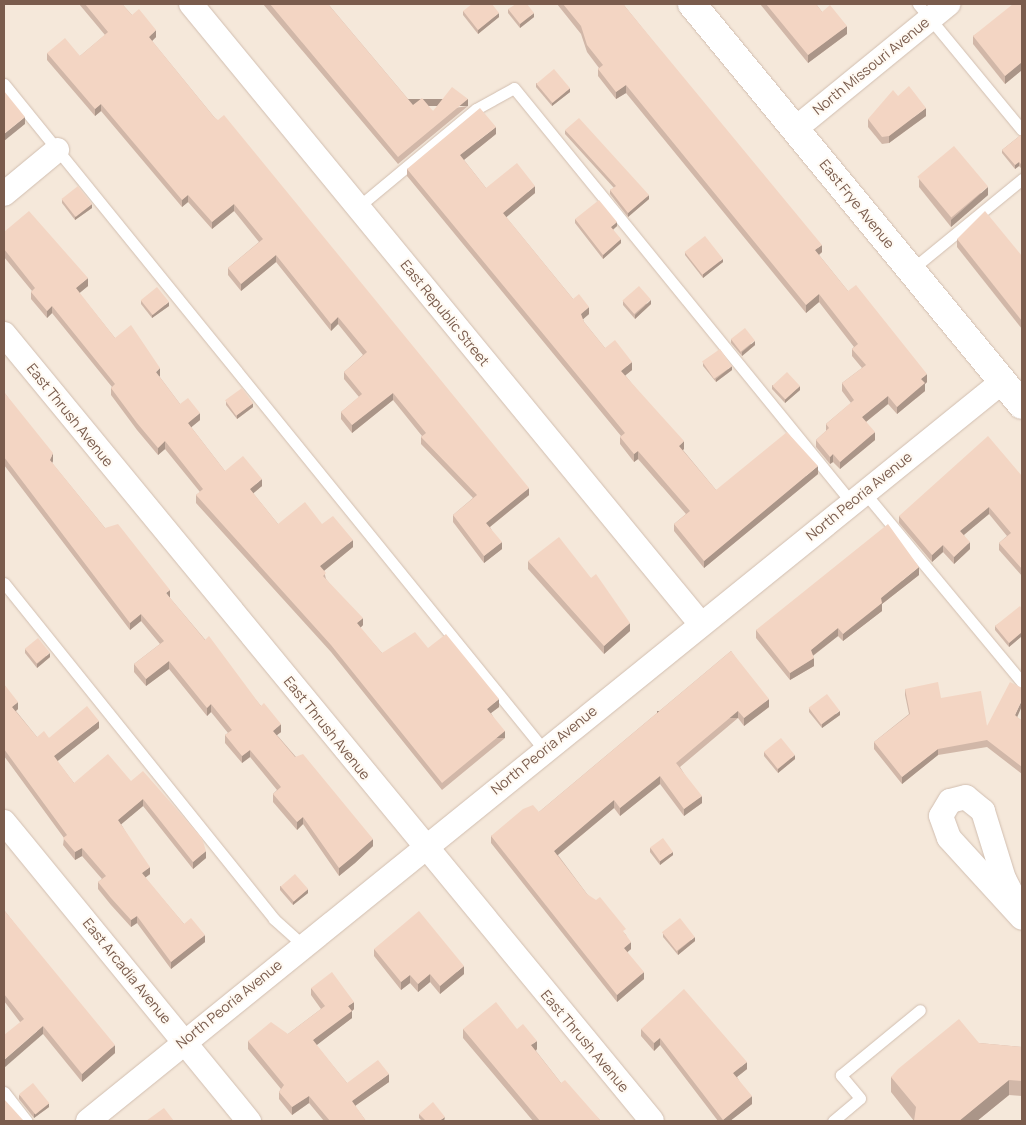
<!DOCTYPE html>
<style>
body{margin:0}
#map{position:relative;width:1026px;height:1125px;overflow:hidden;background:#fdf6ec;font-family:Manrope,sans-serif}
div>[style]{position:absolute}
.residential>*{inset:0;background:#f5e8da;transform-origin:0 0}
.roads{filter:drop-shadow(0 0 1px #d1beb0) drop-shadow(0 0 1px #d1beb0)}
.lane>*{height:11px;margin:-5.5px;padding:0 5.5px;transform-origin:5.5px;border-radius:5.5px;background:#fff}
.street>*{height:24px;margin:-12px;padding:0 12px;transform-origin:12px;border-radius:12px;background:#fff}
.secondary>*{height:28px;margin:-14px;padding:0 14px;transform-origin:14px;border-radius:14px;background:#fff}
.wall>*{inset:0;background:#d1b7a8}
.shaded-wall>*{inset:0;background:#aa9588;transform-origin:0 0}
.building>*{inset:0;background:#f3d5c3;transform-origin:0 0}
span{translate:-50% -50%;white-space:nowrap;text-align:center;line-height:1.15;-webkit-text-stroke:4px #fffaf3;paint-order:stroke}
.street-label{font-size:14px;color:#7a5c4d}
.frame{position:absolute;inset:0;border:5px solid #7a5c4d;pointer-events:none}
</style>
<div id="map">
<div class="residential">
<div style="left:4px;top:4px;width:1018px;height:1117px"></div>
</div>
<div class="roads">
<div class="lane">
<div style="left:918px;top:4px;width:163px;rotate:50.5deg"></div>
<div style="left:4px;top:84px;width:857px;rotate:50.96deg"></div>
<div style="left:358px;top:207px;width:153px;rotate:-39.7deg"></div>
<div style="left:476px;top:109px;width:43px;rotate:-28.9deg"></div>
<div style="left:514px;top:88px;width:534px;rotate:50.85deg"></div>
<div style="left:911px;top:270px;width:144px;rotate:-39.3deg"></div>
<div style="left:864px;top:492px;width:247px;rotate:50.3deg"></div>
<div style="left:4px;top:583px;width:431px;rotate:51.2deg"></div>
<div style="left:274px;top:919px;width:39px;rotate:42deg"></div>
<div style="left:4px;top:1092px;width:37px;rotate:52deg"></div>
<div style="left:833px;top:1121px;width:35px;rotate:-40deg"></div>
<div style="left:860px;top:1098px;width:30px;rotate:-130deg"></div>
<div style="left:841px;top:1075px;width:102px;rotate:-39.4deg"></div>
</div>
<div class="street">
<div style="left:191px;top:4px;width:801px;rotate:50.57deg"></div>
<div style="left:795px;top:129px;width:198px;rotate:-39.2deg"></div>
<div style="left:4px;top:194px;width:69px;rotate:-39.7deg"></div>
<div style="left:4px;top:334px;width:1019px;rotate:50.53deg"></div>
<div style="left:4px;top:822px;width:387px;rotate:50.7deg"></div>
<div style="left:1022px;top:914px;width:39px;rotate:-117deg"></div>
<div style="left:1004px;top:879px;width:71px;rotate:-107.2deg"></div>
<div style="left:983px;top:811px;width:22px;rotate:-141deg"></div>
<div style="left:966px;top:797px;width:16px;rotate:166deg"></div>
<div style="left:950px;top:801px;width:17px;rotate:121deg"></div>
<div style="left:941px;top:816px;width:23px;rotate:70deg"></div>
<div style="left:949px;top:838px;width:108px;rotate:47.6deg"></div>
<div style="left:88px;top:1121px;width:1177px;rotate:-38.96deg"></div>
</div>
<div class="secondary">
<div style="left:692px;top:4px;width:519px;rotate:50.55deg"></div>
</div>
</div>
<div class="wall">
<div style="clip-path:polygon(79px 4px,122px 4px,132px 15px,156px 37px,152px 41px,214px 117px,529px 495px,490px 527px,502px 549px,484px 563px,453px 522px,453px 515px,473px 498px,421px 444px,421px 437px,422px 436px,393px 400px,352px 433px,341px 419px,341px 412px,359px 397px,344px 379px,344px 372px,363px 355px,338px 324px,331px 331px,276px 262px,241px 291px,228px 275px,228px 268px,259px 242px,234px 211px,212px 229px,188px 202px,182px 207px,101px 111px,95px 116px,47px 60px,47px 53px,80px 56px,105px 35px)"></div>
<div style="clip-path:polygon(263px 4px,328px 4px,413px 105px,433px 111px,468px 106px,398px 164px)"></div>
<div style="clip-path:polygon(557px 4px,623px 4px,822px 252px,819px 255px,848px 291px,927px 382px,925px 384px,925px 391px,897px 414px,888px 404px,866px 422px,875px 440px,840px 469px,833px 462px,830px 464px,816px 447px,816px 440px,826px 431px,826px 424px,851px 403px,842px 391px,842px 383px,862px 368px,852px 356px,852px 349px,854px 347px,819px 302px,806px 313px,626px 93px,616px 99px,598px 76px,598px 69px,599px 68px,587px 52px,581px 34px)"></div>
<div style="clip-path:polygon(760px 4px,816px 4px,822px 12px,847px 34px,808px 63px)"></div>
<div style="clip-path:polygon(1022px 4px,1022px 70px,1005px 84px,973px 44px,973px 36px)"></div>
<div style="clip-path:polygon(508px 9px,534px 17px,520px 28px,508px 13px)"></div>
<div style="clip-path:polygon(463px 11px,499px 17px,478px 34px,463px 15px)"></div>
<div style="clip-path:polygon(536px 83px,570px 92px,552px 106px,536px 87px)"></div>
<div style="clip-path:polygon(926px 116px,889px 143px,882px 144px,868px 127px,868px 119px)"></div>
<div style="clip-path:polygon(565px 130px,649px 199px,628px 217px,610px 194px,610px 190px,614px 188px,565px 134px)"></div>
<div style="clip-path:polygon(496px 134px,464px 160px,486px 188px,535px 193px,506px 217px,573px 299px,589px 314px,583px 319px,584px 322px,605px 348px,632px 370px,625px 375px,684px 449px,683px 450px,716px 490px,818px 474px,704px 568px,674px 531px,674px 524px,686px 514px,638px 459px,634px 462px,620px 444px,620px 437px,621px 436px,407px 176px,407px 169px)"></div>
<div style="clip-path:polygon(1022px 134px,1022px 169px,1019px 166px,1015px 169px,1002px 153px,1002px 150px)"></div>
<div style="clip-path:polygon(919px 179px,988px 195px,951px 227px,919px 187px)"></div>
<div style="clip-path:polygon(62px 199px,92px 208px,75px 220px,62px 203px)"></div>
<div style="clip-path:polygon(575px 219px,617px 226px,613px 230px,621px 243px,603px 259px,575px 223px)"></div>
<div style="clip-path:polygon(4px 232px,88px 286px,79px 293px,115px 338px,160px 376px,159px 376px,180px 404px,200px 420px,191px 427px,225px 471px,262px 486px,253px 493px,278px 524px,322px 524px,353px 547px,324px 571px,326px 579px,363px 625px,360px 628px,382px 653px,428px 648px,499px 707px,491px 713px,505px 738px,442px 790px,331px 652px,196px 503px,196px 495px,200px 492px,165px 449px,158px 455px,137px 430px,111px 395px,111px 388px,112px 387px,52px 313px,47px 318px,31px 299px,31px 292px,32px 291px,4px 257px)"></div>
<div style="clip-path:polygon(957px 239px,1022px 256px,1022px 329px,957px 247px)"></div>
<div style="clip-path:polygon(685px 252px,723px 262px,703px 278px,685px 255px)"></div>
<div style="clip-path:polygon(141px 300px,169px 306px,152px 318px,141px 304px)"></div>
<div style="clip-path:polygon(623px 301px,651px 304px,635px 319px,623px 305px)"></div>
<div style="clip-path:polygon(731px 339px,755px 345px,742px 356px,731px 343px)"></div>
<div style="clip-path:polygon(703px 363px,732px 370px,716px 382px,703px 366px)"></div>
<div style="clip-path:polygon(772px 385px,800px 390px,785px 403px,772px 389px)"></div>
<div style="clip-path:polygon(4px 392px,53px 461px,52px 463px,105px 528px,170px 598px,261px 706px,281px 732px,277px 735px,373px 846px,355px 863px,339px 876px,303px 824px,297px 830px,273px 802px,273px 794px,277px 790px,250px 757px,242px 763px,225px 743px,225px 735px,228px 733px,211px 712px,207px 716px,169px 669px,146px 686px,134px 672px,134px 664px,160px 644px,141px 621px,130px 630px,4px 465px)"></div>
<div style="clip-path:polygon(226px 401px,253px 407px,237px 419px,226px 405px)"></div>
<div style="clip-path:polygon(1022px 476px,1022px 576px,999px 550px,999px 543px,1007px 536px,989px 514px,964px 535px,970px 549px,954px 564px,943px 552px,932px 562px,899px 523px,899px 516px)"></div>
<div style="clip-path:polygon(528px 561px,591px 578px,630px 631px,604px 654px,528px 569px)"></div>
<div style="clip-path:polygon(919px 575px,882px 604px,882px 611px,843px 641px,838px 636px,813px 656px,814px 666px,790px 680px,756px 638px,756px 630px)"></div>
<div style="clip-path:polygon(1022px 609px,1022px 636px,1009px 647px,995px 630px,995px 626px)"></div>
<div style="clip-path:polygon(25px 649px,50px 657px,37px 668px,25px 653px)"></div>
<div style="clip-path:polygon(731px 651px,769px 707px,744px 726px,738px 718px,680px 767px,702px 803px,684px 816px,660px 784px,620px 816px,614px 808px,558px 855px,587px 894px,626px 935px,631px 949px,627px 952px,644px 979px,617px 1002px,491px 843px,491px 836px,539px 812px)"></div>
<div style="clip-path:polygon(4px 684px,18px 709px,16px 711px,37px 737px,49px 738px,99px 728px,57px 761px,74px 783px,131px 781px,206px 858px,193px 869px,143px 806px,121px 824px,150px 874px,145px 878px,184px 924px,205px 942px,171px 969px,137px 923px,131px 927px,111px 905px,98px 889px,98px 882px,102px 879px,82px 856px,75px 860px,63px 845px,64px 838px,4px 756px)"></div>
<div style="clip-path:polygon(905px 689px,941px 698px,987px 726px,1017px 717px,1022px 721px,1022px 774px,987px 747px,938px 755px,902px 784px,874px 749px,874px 742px,909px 714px,905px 695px)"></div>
<div style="clip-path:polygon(809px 708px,840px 715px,822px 728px,809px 712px)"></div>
<div style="clip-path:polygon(764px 752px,795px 759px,778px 773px,764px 756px)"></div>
<div style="clip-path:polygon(650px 848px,673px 855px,660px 865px,650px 852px)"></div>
<div style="clip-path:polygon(280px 886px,308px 893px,293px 905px,280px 890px)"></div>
<div style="clip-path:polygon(4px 910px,115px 1053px,82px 1082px,43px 1034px,20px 1022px,4px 1001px)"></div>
<div style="clip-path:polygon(663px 933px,695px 941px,678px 955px,663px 937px)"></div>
<div style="clip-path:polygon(374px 949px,464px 974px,440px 994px,430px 982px,418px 992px,410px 983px,401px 990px,374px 956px)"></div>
<div style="clip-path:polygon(311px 988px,354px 1009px,352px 1011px,352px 1018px,316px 1045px,347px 1083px,389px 1082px,355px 1106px,366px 1121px,324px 1121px,309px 1103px,292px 1115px,279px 1099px,279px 1092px,281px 1089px,248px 1049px,248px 1041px,288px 1034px,321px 1009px,311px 995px)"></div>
<div style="clip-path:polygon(463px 1029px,517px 1029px,537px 1049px,536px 1051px,561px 1083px,601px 1121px,533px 1121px,463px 1038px)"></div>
<div style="clip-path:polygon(641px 1029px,747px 1069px,737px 1077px,752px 1104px,730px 1121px,718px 1121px,660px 1045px,654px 1051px,641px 1036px)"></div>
<div style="clip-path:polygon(979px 1043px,1022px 1047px,1022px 1096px,1009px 1095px,977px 1121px,914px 1121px,891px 1092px,891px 1077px)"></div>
<div style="clip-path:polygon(19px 1095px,49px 1107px,34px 1118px,19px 1099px)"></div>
<div style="clip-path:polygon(419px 1114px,445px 1121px,422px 1121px,419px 1118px)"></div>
</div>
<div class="shaded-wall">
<div style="clip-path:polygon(499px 13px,499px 17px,478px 34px,478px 30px)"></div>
<div style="clip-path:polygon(534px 13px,534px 17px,520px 28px,520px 24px)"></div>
<div style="clip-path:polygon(847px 26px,847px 34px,808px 63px,808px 55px)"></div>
<div style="clip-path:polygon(156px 30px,156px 37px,149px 44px,149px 37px)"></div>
<div style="clip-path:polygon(1022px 62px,1022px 70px,1005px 84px,1005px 76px)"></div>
<div style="clip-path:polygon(626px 85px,626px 93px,616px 99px,616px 92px)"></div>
<div style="clip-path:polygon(570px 88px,570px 92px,552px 106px,552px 102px)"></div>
<div style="left:468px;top:99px;width:7px;height:91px;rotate:90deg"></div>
<div style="clip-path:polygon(101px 104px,101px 111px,95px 116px,95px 109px)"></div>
<div style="clip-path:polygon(926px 108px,926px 116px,889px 143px,889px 136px)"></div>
<div style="clip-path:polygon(25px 117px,25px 124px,4px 141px,4px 134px)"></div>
<div style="clip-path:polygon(496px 127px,496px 134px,460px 163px,460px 155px)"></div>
<div style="clip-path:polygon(1019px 162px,1019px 166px,1015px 169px,1015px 165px)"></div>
<div style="clip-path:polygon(535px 186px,535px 193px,503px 220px,503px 213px)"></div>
<div style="clip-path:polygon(988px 187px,988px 195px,951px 227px,951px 220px)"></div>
<div style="clip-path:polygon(188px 195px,188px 202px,182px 207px,182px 200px)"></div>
<div style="clip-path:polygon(649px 195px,649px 199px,628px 217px,628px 213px)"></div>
<div style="clip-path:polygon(92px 204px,92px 208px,75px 220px,75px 216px)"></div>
<div style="clip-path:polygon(234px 204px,234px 211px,212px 229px,212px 222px)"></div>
<div style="clip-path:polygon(617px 222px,617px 226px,611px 231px,611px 227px)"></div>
<div style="clip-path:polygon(621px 239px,621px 243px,603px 259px,603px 255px)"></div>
<div style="clip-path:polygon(822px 245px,822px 252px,815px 258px,815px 250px)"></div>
<div style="clip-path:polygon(276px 255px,276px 262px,241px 291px,241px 284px)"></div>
<div style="clip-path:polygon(723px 259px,723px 262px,703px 278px,703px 274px)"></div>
<div style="clip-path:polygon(88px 278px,88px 286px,76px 296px,76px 288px)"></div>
<div style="clip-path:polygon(819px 294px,819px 302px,806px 313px,806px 305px)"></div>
<div style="clip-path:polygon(651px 300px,651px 304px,635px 319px,635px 315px)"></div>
<div style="clip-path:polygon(169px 302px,169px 306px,152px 318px,152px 315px)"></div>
<div style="clip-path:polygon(52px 306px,52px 313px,47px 318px,47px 311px)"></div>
<div style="clip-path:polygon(589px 307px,589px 314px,581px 321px,581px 314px)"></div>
<div style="clip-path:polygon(338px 317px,338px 324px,331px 331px,331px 324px)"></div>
<div style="clip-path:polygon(755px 341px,755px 345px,742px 356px,742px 352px)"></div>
<div style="clip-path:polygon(632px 362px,632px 370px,621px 379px,621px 371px)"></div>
<div style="clip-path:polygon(732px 366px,732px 370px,716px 382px,716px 379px)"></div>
<div style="clip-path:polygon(160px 368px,160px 376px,156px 379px,156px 372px)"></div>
<div style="clip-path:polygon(927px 374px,927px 382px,925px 384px,925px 391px,897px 414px,897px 407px,921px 379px)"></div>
<div style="clip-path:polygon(800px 386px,800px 390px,785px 403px,785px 399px)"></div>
<div style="clip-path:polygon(393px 393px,393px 400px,352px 433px,352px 425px)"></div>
<div style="clip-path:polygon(888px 396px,888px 404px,862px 425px,862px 417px)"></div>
<div style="clip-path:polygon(253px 403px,253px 407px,237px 419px,237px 415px)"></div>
<div style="clip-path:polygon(200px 413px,200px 420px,188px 430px,188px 423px)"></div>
<div style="clip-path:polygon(875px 432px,875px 440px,840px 469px,840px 462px)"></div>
<div style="clip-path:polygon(165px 441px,165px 449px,158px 455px,158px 448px)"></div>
<div style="clip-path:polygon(684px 441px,684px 449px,679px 453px,679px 446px)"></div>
<div style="clip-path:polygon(638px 451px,638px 459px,634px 462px,634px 454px)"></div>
<div style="clip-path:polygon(53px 453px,53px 461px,50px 467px,50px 460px)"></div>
<div style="clip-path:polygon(833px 454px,833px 462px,830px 464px,830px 457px)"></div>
<div style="clip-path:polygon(818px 466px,818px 474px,704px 568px,704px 561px)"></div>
<div style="clip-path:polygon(262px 479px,262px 486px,250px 496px,250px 489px)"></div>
<div style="clip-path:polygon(529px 488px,529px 495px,486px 530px,486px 523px)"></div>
<div style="clip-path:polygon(989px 507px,989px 514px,960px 538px,960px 531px)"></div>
<div style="clip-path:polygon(353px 540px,353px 547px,320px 574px,320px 566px)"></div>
<div style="clip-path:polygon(502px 542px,502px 549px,484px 563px,484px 556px)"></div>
<div style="clip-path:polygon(970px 542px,970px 549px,954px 564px,954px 557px)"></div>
<div style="clip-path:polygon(943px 545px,943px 552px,932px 562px,932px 555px)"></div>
<div style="clip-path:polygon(919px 567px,919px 575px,882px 604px,882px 611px,843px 641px,843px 634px,881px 598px)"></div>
<div style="clip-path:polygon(170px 590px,170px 598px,166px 593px)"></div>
<div style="clip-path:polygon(141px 614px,141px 621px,130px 630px,130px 623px)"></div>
<div style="clip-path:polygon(363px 618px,363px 625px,357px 631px,357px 623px)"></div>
<div style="clip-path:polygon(630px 623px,630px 631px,604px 654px,604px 646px)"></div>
<div style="clip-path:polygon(838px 628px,838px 636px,811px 657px,811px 650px)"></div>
<div style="clip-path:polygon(1022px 632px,1022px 636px,1009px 647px,1009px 643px)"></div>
<div style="clip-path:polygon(50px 653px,50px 657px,37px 668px,37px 664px)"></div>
<div style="clip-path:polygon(814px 658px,814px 666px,790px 680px,790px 673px)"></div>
<div style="clip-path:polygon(169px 661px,169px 669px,146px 686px,146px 679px)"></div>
<div style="clip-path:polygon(499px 699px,499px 707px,487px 716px,487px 709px)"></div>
<div style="clip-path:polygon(769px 699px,769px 707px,744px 726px,744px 718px)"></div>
<div style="clip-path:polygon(1022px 700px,1022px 706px,1015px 722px,1015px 715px)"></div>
<div style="clip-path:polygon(18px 702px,18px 709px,12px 714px,12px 707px)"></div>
<div style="clip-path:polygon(211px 704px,211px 712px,207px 716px,207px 708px)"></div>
<div style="left:738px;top:711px;width:7px;height:81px;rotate:90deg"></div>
<div style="clip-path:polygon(840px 711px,840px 715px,822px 728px,822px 724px)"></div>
<div style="clip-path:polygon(99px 721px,99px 728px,54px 764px,54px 756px)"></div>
<div style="clip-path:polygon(281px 724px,281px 732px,273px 738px,273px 731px)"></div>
<div style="left:505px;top:731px;width:7px;height:82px;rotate:90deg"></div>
<div style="clip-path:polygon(938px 749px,938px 755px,902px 784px,902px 777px)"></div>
<div style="clip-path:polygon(250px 750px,250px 757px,242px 763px,242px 756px)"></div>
<div style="clip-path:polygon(795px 755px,795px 759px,778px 773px,778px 769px)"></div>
<div style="clip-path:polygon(660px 776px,660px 784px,620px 816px,620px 808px)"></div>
<div style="clip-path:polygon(702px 796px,702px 803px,684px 816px,684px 809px)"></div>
<div style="clip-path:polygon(143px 799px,143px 806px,118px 827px,118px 820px)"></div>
<div style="clip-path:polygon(614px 800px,614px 808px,554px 858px,554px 851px)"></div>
<div style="clip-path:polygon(303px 817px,303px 824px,297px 830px,297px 822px)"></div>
<div style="clip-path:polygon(373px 839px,373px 846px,355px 863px,339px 876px,339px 868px)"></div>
<div style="clip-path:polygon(82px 848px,82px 856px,75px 860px,75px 852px)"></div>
<div style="clip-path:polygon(206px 851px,206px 858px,193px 869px,193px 862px)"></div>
<div style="clip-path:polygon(673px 852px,673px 855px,660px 865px,660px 861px)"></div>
<div style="clip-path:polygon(150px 867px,150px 874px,142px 880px,142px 873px)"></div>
<div style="clip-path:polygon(308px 889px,308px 893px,293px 905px,293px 902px)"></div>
<div style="clip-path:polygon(137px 916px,137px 923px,131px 927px,131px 920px)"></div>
<div style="clip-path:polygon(205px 935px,205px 942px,171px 969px,171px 962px)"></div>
<div style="clip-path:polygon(695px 937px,695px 941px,678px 955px,678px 951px)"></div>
<div style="clip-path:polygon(631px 942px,631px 949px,624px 955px,624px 948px)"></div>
<div style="clip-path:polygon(464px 966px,464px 974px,440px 994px,440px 986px)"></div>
<div style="clip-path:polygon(644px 972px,644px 979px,617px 1002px,617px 995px)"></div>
<div style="clip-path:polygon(430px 974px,430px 982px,418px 992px,418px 984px)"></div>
<div style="clip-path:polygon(410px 975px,410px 983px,401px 990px,401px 982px)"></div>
<div style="clip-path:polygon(354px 1002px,354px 1009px,352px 1011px,352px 1018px,313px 1048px,313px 1040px,348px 1006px)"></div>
<div style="clip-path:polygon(43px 1026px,43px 1034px,4px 1068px,4px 1060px)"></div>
<div style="clip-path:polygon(660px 1038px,660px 1045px,654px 1051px,654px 1043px)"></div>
<div style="clip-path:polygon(537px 1041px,537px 1049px,531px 1054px,531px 1045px)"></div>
<div style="clip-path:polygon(115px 1045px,115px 1053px,82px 1082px,82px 1074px)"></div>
<div style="clip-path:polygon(747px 1062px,747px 1069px,733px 1080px,733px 1073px)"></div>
<div style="clip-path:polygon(389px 1074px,389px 1082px,352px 1108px,352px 1101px)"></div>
<div style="clip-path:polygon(1009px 1080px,1009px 1095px,977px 1121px,959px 1121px)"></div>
<div style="clip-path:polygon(309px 1096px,309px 1103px,292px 1115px,292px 1107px)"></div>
<div style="clip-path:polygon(752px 1096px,752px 1104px,730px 1121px,723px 1121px,723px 1120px)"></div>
<div style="clip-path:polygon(49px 1103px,49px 1107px,34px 1118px,34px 1114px)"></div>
<div style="clip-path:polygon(445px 1117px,444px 1121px,439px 1121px)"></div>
</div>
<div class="building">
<div style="clip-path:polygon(85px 4px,122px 4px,132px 15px,139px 9px,156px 30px,149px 37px,214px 117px,218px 120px,224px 115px,529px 488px,486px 523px,502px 542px,484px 556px,453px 515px,477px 495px,421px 437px,426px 433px,393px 393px,352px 425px,341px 412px,362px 394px,344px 372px,367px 352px,338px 317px,331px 324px,276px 255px,241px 284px,228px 268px,263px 239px,234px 204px,212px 222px,188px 195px,182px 200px,101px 104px,95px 109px,47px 53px,65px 38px,80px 56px,108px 32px)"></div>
<div style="clip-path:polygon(270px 4px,328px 4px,413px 105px,422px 98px,433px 111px,452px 87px,468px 99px,398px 157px)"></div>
<div style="clip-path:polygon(472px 4px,492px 4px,499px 13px,478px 30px,463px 11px)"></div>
<div style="clip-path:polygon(516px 4px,527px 4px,534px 13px,520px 24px,508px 9px)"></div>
<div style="clip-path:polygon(563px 4px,623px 4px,822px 245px,815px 250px,848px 291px,856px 285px,927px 374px,921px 379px,925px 383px,897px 407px,888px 396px,862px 417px,875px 432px,840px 462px,833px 454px,830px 457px,816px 440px,829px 428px,826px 424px,854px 400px,842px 383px,866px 365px,852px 349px,858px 344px,819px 294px,806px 305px,626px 85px,616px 92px,598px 69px,603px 65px,587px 45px,581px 26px)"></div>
<div style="clip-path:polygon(766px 4px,816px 4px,822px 12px,830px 5px,847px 26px,808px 55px)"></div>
<div style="clip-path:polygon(1013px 4px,1022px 4px,1022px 62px,1005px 76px,973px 36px)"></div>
<div style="left:554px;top:69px;width:25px;height:23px;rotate:50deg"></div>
<div style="clip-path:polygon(909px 86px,926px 108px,889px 136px,882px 137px,868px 119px,893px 90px,898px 96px)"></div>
<div style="clip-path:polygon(4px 91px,25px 117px,4px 134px)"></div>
<div style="clip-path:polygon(480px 108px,496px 127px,460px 155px,486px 188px,517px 163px,535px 186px,503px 213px,573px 299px,579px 294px,589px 307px,581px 314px,584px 322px,605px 348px,615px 340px,632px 362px,621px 371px,684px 441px,679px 446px,716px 490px,787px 432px,818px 466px,704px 561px,674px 524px,690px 511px,638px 451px,634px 454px,620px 437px,625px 433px,407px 169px)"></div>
<div style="clip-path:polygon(579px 118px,649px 195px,628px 213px,610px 190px,616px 186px,565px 130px)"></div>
<div style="clip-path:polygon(1022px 134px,1022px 165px,1019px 162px,1015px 165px,1002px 150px)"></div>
<div style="left:954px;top:146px;width:53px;height:48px;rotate:50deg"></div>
<div style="left:78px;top:186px;width:23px;height:21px;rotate:52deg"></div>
<div style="clip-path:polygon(599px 200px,617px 222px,611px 227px,621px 239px,603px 255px,575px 219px)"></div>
<div style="clip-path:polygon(29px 211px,88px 278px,76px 288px,115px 338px,131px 325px,160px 368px,156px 372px,180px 404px,188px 398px,200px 413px,188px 423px,225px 471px,243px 456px,262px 479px,250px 489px,278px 524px,305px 502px,322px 524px,333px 516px,353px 540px,320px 566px,326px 573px,323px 576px,363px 618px,357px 623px,382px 653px,415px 632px,428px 648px,446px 634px,499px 699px,487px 709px,505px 731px,442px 783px,331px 645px,196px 495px,203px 489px,165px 441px,158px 448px,137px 423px,111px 388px,115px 384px,52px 306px,47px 311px,31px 292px,35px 288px,4px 249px,4px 232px)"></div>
<div style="clip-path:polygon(985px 211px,1022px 256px,1022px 321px,957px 239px)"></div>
<div style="left:705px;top:236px;width:29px;height:26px;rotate:52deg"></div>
<div style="left:639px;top:286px;width:18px;height:22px;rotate:49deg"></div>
<div style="left:157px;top:287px;width:19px;height:21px;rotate:51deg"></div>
<div style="left:745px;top:328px;width:16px;height:18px;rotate:52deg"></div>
<div style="left:720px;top:349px;width:21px;height:22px;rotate:55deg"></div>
<div style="left:787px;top:372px;width:19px;height:20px;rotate:47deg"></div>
<div style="left:242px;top:388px;width:19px;height:21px;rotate:54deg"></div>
<div style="clip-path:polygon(4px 392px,53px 453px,50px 460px,105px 528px,118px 524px,170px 590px,166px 593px,205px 640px,209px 636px,261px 706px,264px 703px,281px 724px,273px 731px,295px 757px,303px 754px,373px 839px,355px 855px,339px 868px,303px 817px,297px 822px,273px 794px,281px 787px,250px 750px,242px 756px,225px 735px,232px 730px,211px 704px,207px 708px,169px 661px,146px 679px,134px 664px,164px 641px,141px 614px,130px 623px,4px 457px)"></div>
<div style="clip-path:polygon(988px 436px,1022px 476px,1022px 569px,999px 543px,1011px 533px,989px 507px,960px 531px,970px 542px,954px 557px,943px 545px,932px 555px,899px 516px)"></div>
<div style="clip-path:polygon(888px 524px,919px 567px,881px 598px,882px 603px,843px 634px,838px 628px,811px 650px,814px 658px,790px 673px,756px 630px)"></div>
<div style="clip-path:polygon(559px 537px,591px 578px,596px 574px,630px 623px,604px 646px,528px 561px)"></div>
<div style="clip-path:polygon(1020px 606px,1022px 609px,1022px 632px,1009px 643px,995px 626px)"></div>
<div style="left:38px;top:638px;width:19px;height:17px;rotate:51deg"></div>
<div style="clip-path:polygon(731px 651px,769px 699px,744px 718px,738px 711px,676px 763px,702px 796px,684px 809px,660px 776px,620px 808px,614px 800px,554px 851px,587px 894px,596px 900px,600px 897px,626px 929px,623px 931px,631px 942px,624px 948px,644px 972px,617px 995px,491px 836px,523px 809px,533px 805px,539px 812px)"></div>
<div style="clip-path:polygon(938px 682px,941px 698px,981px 691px,987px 726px,1010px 682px,1022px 688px,1022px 700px,1015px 715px,1022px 721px,1022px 767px,987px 740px,938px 749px,902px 777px,874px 742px,910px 714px,905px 689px)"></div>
<div style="clip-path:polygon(4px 684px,18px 702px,12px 707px,37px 737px,44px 731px,49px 738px,87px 706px,99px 721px,54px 756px,74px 783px,108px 754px,131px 781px,143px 771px,202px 838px,206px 851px,193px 862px,143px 799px,118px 820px,150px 867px,142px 873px,184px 924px,191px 918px,205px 935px,171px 962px,137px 916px,131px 920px,111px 898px,98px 882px,106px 876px,82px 848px,75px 852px,63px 838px,67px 835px,4px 749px)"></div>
<div style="left:827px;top:694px;width:21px;height:23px;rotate:53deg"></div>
<div style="left:781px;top:738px;width:22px;height:22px;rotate:51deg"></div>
<div style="left:663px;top:838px;width:17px;height:16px;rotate:54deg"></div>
<div style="left:295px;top:874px;width:20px;height:19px;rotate:49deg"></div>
<div style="clip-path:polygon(4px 910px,115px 1045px,82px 1074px,43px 1026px,4px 1060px,4px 1035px,24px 1019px,4px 994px)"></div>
<div style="clip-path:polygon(419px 911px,464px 966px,440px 986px,430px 974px,418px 984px,410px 975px,401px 982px,374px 949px)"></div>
<div style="left:680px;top:918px;width:24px;height:23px;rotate:52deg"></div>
<div style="clip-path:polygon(332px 972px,354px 1002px,348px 1006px,352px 1011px,313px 1040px,347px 1083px,378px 1060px,389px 1074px,352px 1101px,366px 1121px,329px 1121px,330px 1121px,309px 1096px,292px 1107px,279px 1092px,284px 1085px,248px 1041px,271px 1022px,288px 1034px,325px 1006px,311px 988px)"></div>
<div style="clip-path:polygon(684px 989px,747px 1062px,733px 1073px,752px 1096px,723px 1120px,660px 1038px,654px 1043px,641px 1029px)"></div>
<div style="clip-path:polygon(496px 1002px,517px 1029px,523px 1024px,537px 1041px,531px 1045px,561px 1083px,565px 1080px,601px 1121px,540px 1121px,463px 1029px)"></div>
<div style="clip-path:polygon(959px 1019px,979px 1043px,1022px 1047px,1022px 1081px,1009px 1080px,959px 1121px,914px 1121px,916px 1107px,891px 1077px,898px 1069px)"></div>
<div style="left:33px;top:1083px;width:26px;height:18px;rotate:51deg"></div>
<div style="clip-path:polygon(4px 1099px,23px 1120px,22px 1121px,4px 1121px)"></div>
<div style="clip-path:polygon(433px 1102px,445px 1117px,439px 1121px,426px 1121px,419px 1114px)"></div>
<div style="clip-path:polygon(164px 1108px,174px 1121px,146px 1121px)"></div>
</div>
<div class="street-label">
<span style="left:871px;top:66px;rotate:-39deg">North Missouri Avenue</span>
<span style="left:857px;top:204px;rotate:51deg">East Frye Avenue</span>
<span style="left:445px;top:313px;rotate:51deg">East Republic Street</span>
<span style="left:70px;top:415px;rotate:51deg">East Thrush Avenue</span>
<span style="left:859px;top:496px;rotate:-39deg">North Peoria Avenue</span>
<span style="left:327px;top:728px;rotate:51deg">East Thrush Avenue</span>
<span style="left:544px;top:750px;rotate:-39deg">North Peoria Avenue</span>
<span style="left:127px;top:971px;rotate:51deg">East Arcadia Avenue</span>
<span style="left:229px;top:1004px;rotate:-39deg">North Peoria Avenue</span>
<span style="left:585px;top:1041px;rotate:50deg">East Thrush Avenue</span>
</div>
<div class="frame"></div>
</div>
